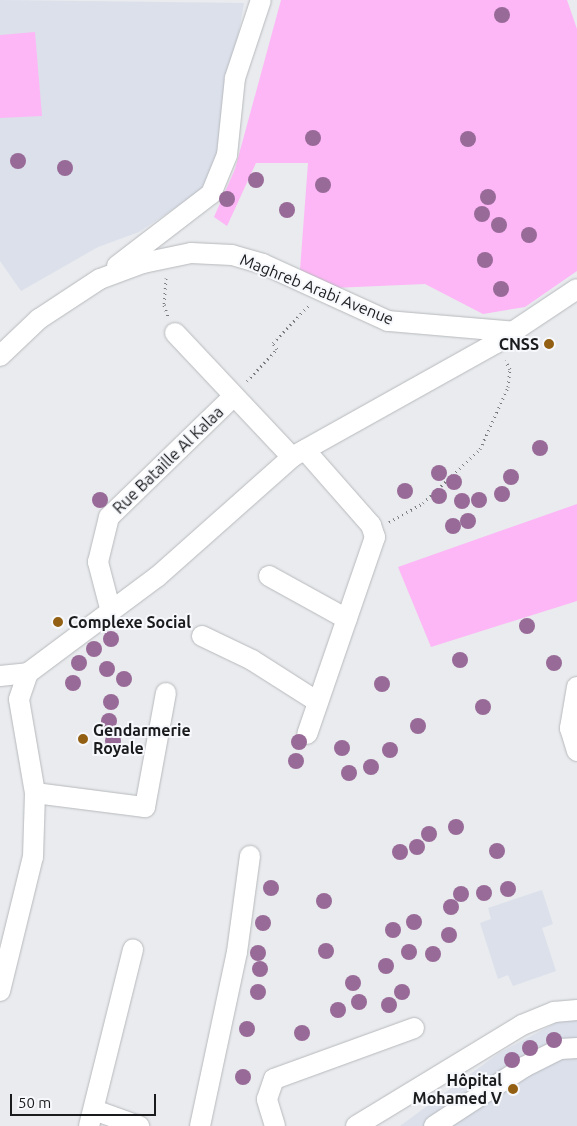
<!DOCTYPE html>
<meta charset="utf-8">
<style>
body{margin:0}
#map{position:relative;width:577px;height:1126px;overflow:hidden;background:#e9ebee;font-family:Ubuntu,sans-serif}
div>[style]{position:absolute}
.built>*{inset:0;background:#dbe0eb}
.green>*{inset:0;background:#fdb7f6}
.path>*{height:3px;margin-top:-1.5px;transform-origin:0;background:repeating-linear-gradient(90deg,#7b7c7e 0 1px,transparent 0 5px)}
.roads{filter:drop-shadow(0 0 1px #b7b9bc) drop-shadow(0 0 1px #b7b9bc)}
.minor>*{height:20px;margin:-10px;padding:0 10px;transform-origin:10px;border-radius:10px;background:#fff}
.trees>*{width:16px;height:16px;margin:-8px;border-radius:50%;background:#986a98}
.dots>*{width:14px;height:14px;translate:-50% -50%;box-sizing:border-box;border:2px solid #f6f8fc;border-radius:50%}
span{translate:-50% -50%;white-space:nowrap;text-align:center;line-height:1.15;-webkit-text-stroke:4px #f6f8fc;paint-order:stroke}
.street-label{font-size:16px;color:#1a1b1c}
.poi-label{font-size:16px;color:#1a1b1c;font-weight:700}
.right{translate:-100% -50%;text-align:right}
.left{translate:0 -50%;text-align:left}
.scale{position:absolute;left:10px;top:1094px;width:146px;height:22px;box-sizing:border-box;border:2px solid #1a1b1c;border-top:0;padding-left:6px;font-size:15px;line-height:18px;white-space:nowrap;color:#1a1b1c;-webkit-text-stroke:4px #f6f8fc;paint-order:stroke}
</style>
<div id="map">
<div class="built">
<div style="clip-path:polygon(0 0,244px 3px,215px 168px,202px 190px,139px 232px,98px 247px,21px 291px,0 261px)"></div>
<div style="clip-path:polygon(542px 890px,553px 924px,542px 928px,556px 971px,513px 986px,508px 975px,498px 979px,480px 923px,491px 919px,488px 908px)"></div>
<div style="clip-path:polygon(565px 1018px,577px 1020px,577px 1126px,400px 1126px,499px 1053px)"></div>
</div>
<div class="green">
<div style="clip-path:polygon(281px 0,567px 0,577px 29px,577px 271px,525px 307px,483px 314px,425px 284px,333px 288px,300px 270px,308px 163px,256px 163px,227px 226px,214px 217px,235px 169px)"></div>
<div style="clip-path:polygon(35px 32px,42px 116px,0 118px,0 35px)"></div>
<div style="clip-path:polygon(577px 504px,577px 601px,431px 647px,398px 567px)"></div>
</div>
<div class="path">
<div style="left:166px;top:278px;width:27px;rotate:94deg"></div>
<div style="left:164px;top:305px;width:12px;rotate:70deg"></div>
<div style="left:247px;top:381px;width:44px;rotate:-46.8deg"></div>
<div style="left:277px;top:349px;width:7px;rotate:-124deg"></div>
<div style="left:273px;top:343px;width:52px;rotate:-46.5deg"></div>
<div style="left:389px;top:522px;width:39px;rotate:-29deg"></div>
<div style="left:423px;top:503px;width:79px;rotate:-43.5deg"></div>
<div style="left:480px;top:449px;width:68px;rotate:-65.7deg"></div>
<div style="left:508px;top:387px;width:18px;rotate:-84deg"></div>
<div style="left:510px;top:369px;width:10px;rotate:-119deg"></div>
</div>
<div class="roads">
<div class="minor">
<div style="left:117px;top:266px;width:118px;rotate:-37.5deg"></div>
<div style="left:211px;top:194px;width:42px;rotate:-67.7deg"></div>
<div style="left:227px;top:155px;width:77px;rotate:-84.1deg"></div>
<div style="left:235px;top:78px;width:82px;rotate:-71.6deg"></div>
<div style="left:175px;top:333px;width:170px;rotate:46.7deg"></div>
<div style="left:0;top:356px;width:54px;rotate:-43.5deg"></div>
<div style="left:39px;top:319px;width:73px;rotate:-33.3deg"></div>
<div style="left:100px;top:279px;width:46px;rotate:-20.4deg"></div>
<div style="left:143px;top:263px;width:49px;rotate:-11.8deg"></div>
<div style="left:191px;top:253px;width:41px;rotate:2.8deg"></div>
<div style="left:232px;top:255px;width:32px;rotate:16deg"></div>
<div style="left:263px;top:264px;width:137px;rotate:24.5deg"></div>
<div style="left:388px;top:321px;width:128px;rotate:4.9deg"></div>
<div style="left:305px;top:450px;width:100px;rotate:48.7deg"></div>
<div style="left:371px;top:525px;width:13px;rotate:72deg"></div>
<div style="left:375px;top:537px;width:208px;rotate:109deg"></div>
<div style="left:269px;top:576px;width:89px;rotate:28.9deg"></div>
<div style="left:111px;top:612px;width:52px;rotate:-104.6deg"></div>
<div style="left:98px;top:562px;width:46px;rotate:-76.3deg"></div>
<div style="left:109px;top:517px;width:173px;rotate:-44.1deg"></div>
<div style="left:202px;top:636px;width:55px;rotate:25.6deg"></div>
<div style="left:252px;top:660px;width:78px;rotate:32.5deg"></div>
<div style="left:0;top:676px;width:28px;rotate:-6deg"></div>
<div style="left:577px;top:687px;width:42px;rotate:99.7deg"></div>
<div style="left:570px;top:728px;width:24px;rotate:73deg"></div>
<div style="left:35px;top:793px;width:111px;rotate:7.3deg"></div>
<div style="left:145px;top:807px;width:116px;rotate:-79.6deg"></div>
<div style="left:0;top:991px;width:138px;rotate:-76.2deg"></div>
<div style="left:33px;top:857px;width:64px;rotate:-88.2deg"></div>
<div style="left:35px;top:793px;width:95px;rotate:-99.7deg"></div>
<div style="left:19px;top:699px;width:28px;rotate:-71deg"></div>
<div style="left:28px;top:673px;width:161px;rotate:-36.7deg"></div>
<div style="left:157px;top:577px;width:181px;rotate:-41.6deg"></div>
<div style="left:292px;top:457px;width:234px;rotate:-29.2deg"></div>
<div style="left:496px;top:343px;width:97px;rotate:-33.7deg"></div>
<div style="left:94px;top:1110px;width:48px;rotate:19.6deg"></div>
<div style="left:89px;top:1126px;width:182px;rotate:-76deg"></div>
<div style="left:200px;top:1126px;width:178px;rotate:-78deg"></div>
<div style="left:237px;top:952px;width:97px;rotate:-82.3deg"></div>
<div style="left:275px;top:1126px;width:28px;rotate:-107deg"></div>
<div style="left:267px;top:1099px;width:21px;rotate:-71deg"></div>
<div style="left:274px;top:1079px;width:149px;rotate:-20deg"></div>
<div style="left:356px;top:1126px;width:194px;rotate:-31.3deg"></div>
<div style="left:522px;top:1025px;width:35px;rotate:-22deg"></div>
<div style="left:554px;top:1012px;width:23px;rotate:-5deg"></div>
<div style="left:434px;top:1126px;width:108px;rotate:-33.2deg"></div>
<div style="left:524px;top:1067px;width:40px;rotate:-26.6deg"></div>
<div style="left:560px;top:1049px;width:17px;rotate:-3deg"></div>
</div>
</div>
<div class="trees">
<div style="left:502px;top:15px"></div>
<div style="left:313px;top:138px"></div>
<div style="left:468px;top:139px"></div>
<div style="left:18px;top:161px"></div>
<div style="left:65px;top:168px"></div>
<div style="left:256px;top:180px"></div>
<div style="left:323px;top:185px"></div>
<div style="left:488px;top:197px"></div>
<div style="left:227px;top:199px"></div>
<div style="left:287px;top:210px"></div>
<div style="left:482px;top:214px"></div>
<div style="left:499px;top:225px"></div>
<div style="left:529px;top:235px"></div>
<div style="left:485px;top:260px"></div>
<div style="left:501px;top:289px"></div>
<div style="left:540px;top:448px"></div>
<div style="left:439px;top:473px"></div>
<div style="left:511px;top:477px"></div>
<div style="left:454px;top:482px"></div>
<div style="left:405px;top:491px"></div>
<div style="left:502px;top:494px"></div>
<div style="left:439px;top:496px"></div>
<div style="left:100px;top:500px"></div>
<div style="left:479px;top:500px"></div>
<div style="left:462px;top:501px"></div>
<div style="left:468px;top:521px"></div>
<div style="left:453px;top:526px"></div>
<div style="left:527px;top:626px"></div>
<div style="left:111px;top:639px"></div>
<div style="left:94px;top:649px"></div>
<div style="left:460px;top:660px"></div>
<div style="left:79px;top:663px"></div>
<div style="left:554px;top:663px"></div>
<div style="left:107px;top:669px"></div>
<div style="left:124px;top:679px"></div>
<div style="left:73px;top:683px"></div>
<div style="left:382px;top:684px"></div>
<div style="left:111px;top:702px"></div>
<div style="left:483px;top:707px"></div>
<div style="left:109px;top:721px"></div>
<div style="left:418px;top:726px"></div>
<div style="left:113px;top:741px"></div>
<div style="left:299px;top:742px"></div>
<div style="left:342px;top:748px"></div>
<div style="left:390px;top:750px"></div>
<div style="left:296px;top:761px"></div>
<div style="left:371px;top:767px"></div>
<div style="left:349px;top:773px"></div>
<div style="left:456px;top:827px"></div>
<div style="left:429px;top:834px"></div>
<div style="left:417px;top:847px"></div>
<div style="left:497px;top:851px"></div>
<div style="left:400px;top:852px"></div>
<div style="left:271px;top:888px"></div>
<div style="left:508px;top:889px"></div>
<div style="left:484px;top:893px"></div>
<div style="left:461px;top:894px"></div>
<div style="left:324px;top:901px"></div>
<div style="left:451px;top:907px"></div>
<div style="left:414px;top:922px"></div>
<div style="left:263px;top:923px"></div>
<div style="left:393px;top:930px"></div>
<div style="left:449px;top:935px"></div>
<div style="left:326px;top:951px"></div>
<div style="left:409px;top:952px"></div>
<div style="left:258px;top:953px"></div>
<div style="left:433px;top:954px"></div>
<div style="left:386px;top:966px"></div>
<div style="left:260px;top:969px"></div>
<div style="left:353px;top:983px"></div>
<div style="left:258px;top:992px"></div>
<div style="left:402px;top:992px"></div>
<div style="left:359px;top:1002px"></div>
<div style="left:389px;top:1005px"></div>
<div style="left:338px;top:1010px"></div>
<div style="left:247px;top:1029px"></div>
<div style="left:302px;top:1033px"></div>
<div style="left:554px;top:1040px"></div>
<div style="left:530px;top:1048px"></div>
<div style="left:512px;top:1060px"></div>
<div style="left:243px;top:1077px"></div>
</div>
<div class="dots">
<div style="left:549px;top:344px;background:#936013"></div>
<div style="left:58px;top:622px;background:#936013"></div>
<div style="left:83px;top:739px;background:#936013"></div>
<div style="left:513px;top:1089px;background:#936013"></div>
</div>
<div class="street-label">
<span style="left:317px;top:289px;rotate:22deg">Maghreb Arabi Avenue</span>
<span style="left:168px;top:460px;rotate:-44deg">Rue Bataille Al Kalaa</span>
</div>
<div class="poi-label">
<span class="right" style="left:539px;top:344px">CNSS</span>
<span class="left" style="left:68px;top:622px">Complexe Social</span>
<span class="left" style="left:93px;top:739px">Gendarmerie<br>Royale</span>
<span class="right" style="left:502px;top:1089px">Hôpital<br>Mohamed V</span>
</div>
<div class="scale">50 m</div>
</div>
